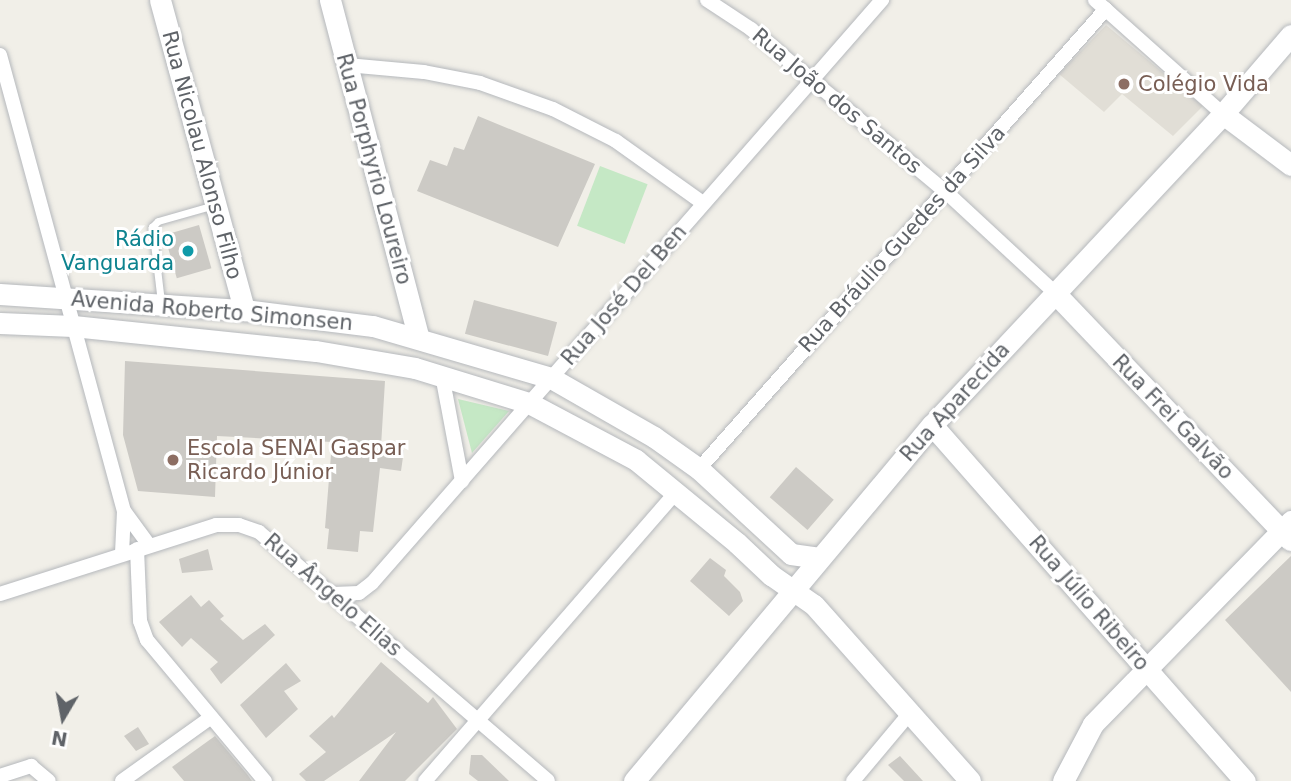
<!DOCTYPE html>
<meta charset="utf-8">
<style>
body{margin:0}
#map{position:relative;width:1291px;height:781px;overflow:hidden;background:#f1efe8;font-family:"DejaVu Sans",sans-serif}
div>[style]{position:absolute}
.education>*{inset:0;background:#e1ded6}
.green>*{inset:0;background:#c5e8c5;transform-origin:0 0}
.building>*{inset:0;background:#cccac5;transform-origin:0 0}
.roads{filter:drop-shadow(0 0 2px #b5b8bc) drop-shadow(0 0 2px #b5b8bc)}
.lane>*{height:7px;margin:-3.5px;padding:0 3.5px;transform-origin:3.5px;border-radius:3.5px;background:#fff}
.street>*{height:14px;margin:-7px;padding:0 7px;transform-origin:7px;border-radius:7px;background:#fff}
.secondary>*{height:21px;margin:-10.5px;padding:0 10.5px;transform-origin:10.5px;border-radius:10.5px;background:#fff}
.dots>*{width:19px;height:19px;translate:-50% -50%;box-sizing:border-box;border:4px solid #fff;border-radius:50%}
span{translate:-50% -50%;white-space:nowrap;text-align:center;line-height:1.15;-webkit-text-stroke:6px #fff;paint-order:stroke}
.education-label{font-size:21px;color:#785e54}
.left{translate:0 -50%;text-align:left}
.street-label{font-size:21px;color:#5f6368}
.culture-label{font-size:21px;color:#0d838f}
.right{translate:-100% -50%;text-align:right}
.north{position:absolute;left:28px;top:683px;width:70px;height:70px;-webkit-text-stroke:5px #fff;paint-order:stroke;rotate:190deg;font-size:19px;font-weight:700;line-height:28px;text-align:center;color:#5f6368}
.north::after{content:'';display:block;margin:auto;width:24px;height:32px;background:#5f6368;clip-path:polygon(50% 0,100% 100%,50% 72%,0 100%)}
</style>
<div id="map">
<div class="education">
<div style="clip-path:polygon(1106px 25px,1203px 106px,1173px 136px,1122px 94px,1104px 112px,1059px 74px)"></div>
</div>
<div class="green">
<div style="left:600px;top:166px;width:51px;height:64px;rotate:21deg"></div>
<div style="clip-path:polygon(458px 399px,509px 411px,472px 453px)"></div>
</div>
<div class="building">
<div style="clip-path:polygon(478px 116px,595px 164px,558px 247px,417px 191px,430px 160px,447px 166px,454px 147px,464px 150px)"></div>
<div style="left:199px;top:225px;width:45px;height:36px;rotate:74deg"></div>
<div style="left:474px;top:300px;width:86px;height:35px;rotate:15deg"></div>
<div style="clip-path:polygon(125px 361px,385px 381px,381px 446px,404px 450px,401px 471px,380px 468px,373px 532px,360px 531px,358px 552px,327px 549px,329px 529px,325px 528px,332px 442px,217px 436px,215px 497px,138px 491px,123px 435px)"></div>
<div style="left:796px;top:467px;width:50px;height:40px;rotate:41deg"></div>
<div style="clip-path:polygon(208px 549px,213px 570px,182px 573px,179px 559px)"></div>
<div style="clip-path:polygon(1291px 556px,1291px 692px,1225px 620px)"></div>
<div style="clip-path:polygon(710px 558px,726px 570px,724px 576px,740px 592px,743px 601px,729px 616px,690px 581px)"></div>
<div style="clip-path:polygon(191px 595px,201px 607px,209px 600px,224px 616px,220px 619px,243px 640px,265px 624px,275px 635px,221px 684px,210px 669px,218px 662px,191px 638px,182px 647px,159px 622px)"></div>
<div style="clip-path:polygon(381px 662px,428px 703px,433px 697px,457px 729px,405px 781px,359px 781px,396px 732px,324px 781px,306px 781px,299px 774px,326px 752px,309px 736px,332px 715px,334px 718px)"></div>
<div style="clip-path:polygon(286px 663px,301px 681px,284px 691px,298px 709px,266px 738px,240px 705px)"></div>
<div style="clip-path:polygon(138px 727px,149px 744px,136px 751px,124px 736px)"></div>
<div style="clip-path:polygon(215px 736px,247px 774px,252px 781px,184px 781px,172px 767px)"></div>
<div style="clip-path:polygon(471px 755px,482px 755px,509px 781px,478px 781px,469px 774px)"></div>
<div style="clip-path:polygon(900px 756px,923px 781px,904px 781px,888px 765px)"></div>
</div>
<div class="roads">
<div class="lane">
<div style="left:161px;top:302px;width:76px;rotate:-96.8deg"></div>
<div style="left:152px;top:227px;width:8px;rotate:-45deg"></div>
<div style="left:158px;top:221px;width:58px;rotate:-15.9deg"></div>
</div>
<div class="street">
<div style="left:707px;top:0;width:53px;rotate:33.4deg"></div>
<div style="left:751px;top:29px;width:253px;rotate:39.9deg"></div>
<div style="left:945px;top:191px;width:150px;rotate:42.8deg"></div>
<div style="left:1095px;top:0;width:171px;rotate:41.7deg"></div>
<div style="left:0;top:55px;width:473px;rotate:74.8deg"></div>
<div style="left:124px;top:511px;width:42px;rotate:92.7deg"></div>
<div style="left:347px;top:65px;width:77px;rotate:5.2deg"></div>
<div style="left:424px;top:72px;width:57px;rotate:11.1deg"></div>
<div style="left:480px;top:83px;width:77px;rotate:19.6deg"></div>
<div style="left:553px;top:109px;width:71px;rotate:26.9deg"></div>
<div style="left:616px;top:141px;width:107px;rotate:35.5deg"></div>
<div style="left:442px;top:375px;width:108px;rotate:79.3deg"></div>
<div style="left:699px;top:469px;width:614px;rotate:-48.5deg"></div>
<div style="left:124px;top:511px;width:42px;rotate:53.7deg"></div>
<div style="left:137px;top:549px;width:72px;rotate:87.6deg"></div>
<div style="left:140px;top:621px;width:20px;rotate:70deg"></div>
<div style="left:147px;top:640px;width:184px;rotate:50.1deg"></div>
<div style="left:0;top:594px;width:227px;rotate:-17.7deg"></div>
<div style="left:216px;top:525px;width:23px"></div>
<div style="left:239px;top:525px;width:21px;rotate:19deg"></div>
<div style="left:259px;top:532px;width:381px;rotate:40.7deg"></div>
<div style="left:333px;top:594px;width:26px;rotate:-2deg"></div>
<div style="left:359px;top:593px;width:16px;rotate:-38deg"></div>
<div style="left:372px;top:583px;width:775px;rotate:-48.82deg"></div>
<div style="left:0;top:776px;width:33px;rotate:-18deg"></div>
<div style="left:31px;top:766px;width:23px;rotate:40deg"></div>
<div style="left:122px;top:781px;width:108px;rotate:-35.6deg"></div>
<div style="left:425px;top:781px;width:383px;rotate:-49deg"></div>
<div style="left:853px;top:781px;width:87px;rotate:-50.1deg"></div>
</div>
<div class="secondary">
<div style="left:160px;top:0;width:321px;rotate:74.8deg"></div>
<div style="left:330px;top:0;width:350px;rotate:75.3deg"></div>
<div style="left:1223px;top:114px;width:85px;rotate:36.9deg"></div>
<div style="left:1055px;top:293px;width:341px;rotate:46.4deg"></div>
<div style="left:0;top:294px;width:245px;rotate:3.8deg"></div>
<div style="left:244px;top:310px;width:130px;rotate:7.1deg"></div>
<div style="left:373px;top:326px;width:185px;rotate:16.3deg"></div>
<div style="left:551px;top:378px;width:119px;rotate:29.8deg"></div>
<div style="left:654px;top:437px;width:55px;rotate:35.4deg"></div>
<div style="left:699px;top:469px;width:125px;rotate:42.7deg"></div>
<div style="left:791px;top:554px;width:27px;rotate:8deg"></div>
<div style="left:0;top:323px;width:73px;rotate:2.4deg"></div>
<div style="left:73px;top:326px;width:244px;rotate:5.9deg"></div>
<div style="left:316px;top:351px;width:100px;rotate:9.7deg"></div>
<div style="left:415px;top:368px;width:119px;rotate:17.1deg"></div>
<div style="left:529px;top:403px;width:121px;rotate:28deg"></div>
<div style="left:636px;top:460px;width:131px;rotate:39.4deg"></div>
<div style="left:737px;top:543px;width:47px;rotate:43.3deg"></div>
<div style="left:771px;top:575px;width:52px;rotate:34.9deg"></div>
<div style="left:814px;top:605px;width:235px;rotate:48.4deg"></div>
<div style="left:932px;top:425px;width:474px;rotate:48.7deg"></div>
<div style="left:634px;top:781px;width:464px;rotate:-50.1deg"></div>
<div style="left:932px;top:425px;width:426px;rotate:-46.9deg"></div>
<div style="left:1223px;top:114px;width:104px;rotate:-49.3deg"></div>
<div style="left:1063px;top:781px;width:64px;rotate:-62.2deg"></div>
<div style="left:1093px;top:724px;width:284px;rotate:-45.7deg"></div>
</div>
</div>
<div class="dots">
<div style="left:1124px;top:84px;background:#8d6e63"></div>
<div style="left:188px;top:251px;background:#0f9aa8"></div>
<div style="left:173px;top:460px;background:#8d6e63"></div>
</div>
<div class="education-label">
<span class="left" style="left:1138px;top:84px">Colégio Vida</span>
<span class="left" style="left:187px;top:460px">Escola SENAI Gaspar<br>Ricardo Júnior</span>
</div>
<div class="street-label">
<span style="left:837px;top:101px;rotate:40deg">Rua João dos Santos</span>
<span style="left:202px;top:155px;rotate:75deg">Rua Nicolau Alonso Filho</span>
<span style="left:374px;top:169px;rotate:75deg">Rua Porphyrio Loureiro</span>
<span style="left:902px;top:239px;rotate:-48deg">Rua Bráulio Guedes da Silva</span>
<span style="left:624px;top:295px;rotate:-49deg">Rua José Del Ben</span>
<span style="left:212px;top:311px;rotate:5deg">Avenida Roberto Simonsen</span>
<span style="left:955px;top:402px;rotate:-48deg">Rua Aparecida</span>
<span style="left:1173px;top:417px;rotate:46deg">Rua Frei Galvão</span>
<span style="left:333px;top:595px;rotate:41deg">Rua Ângelo Elias</span>
<span style="left:1089px;top:603px;rotate:49deg">Rua Júlio Ribeiro</span>
</div>
<div class="culture-label">
<span class="right" style="left:174px;top:251px">Rádio<br>Vanguarda</span>
</div>
<div class="north">N</div>
</div>
